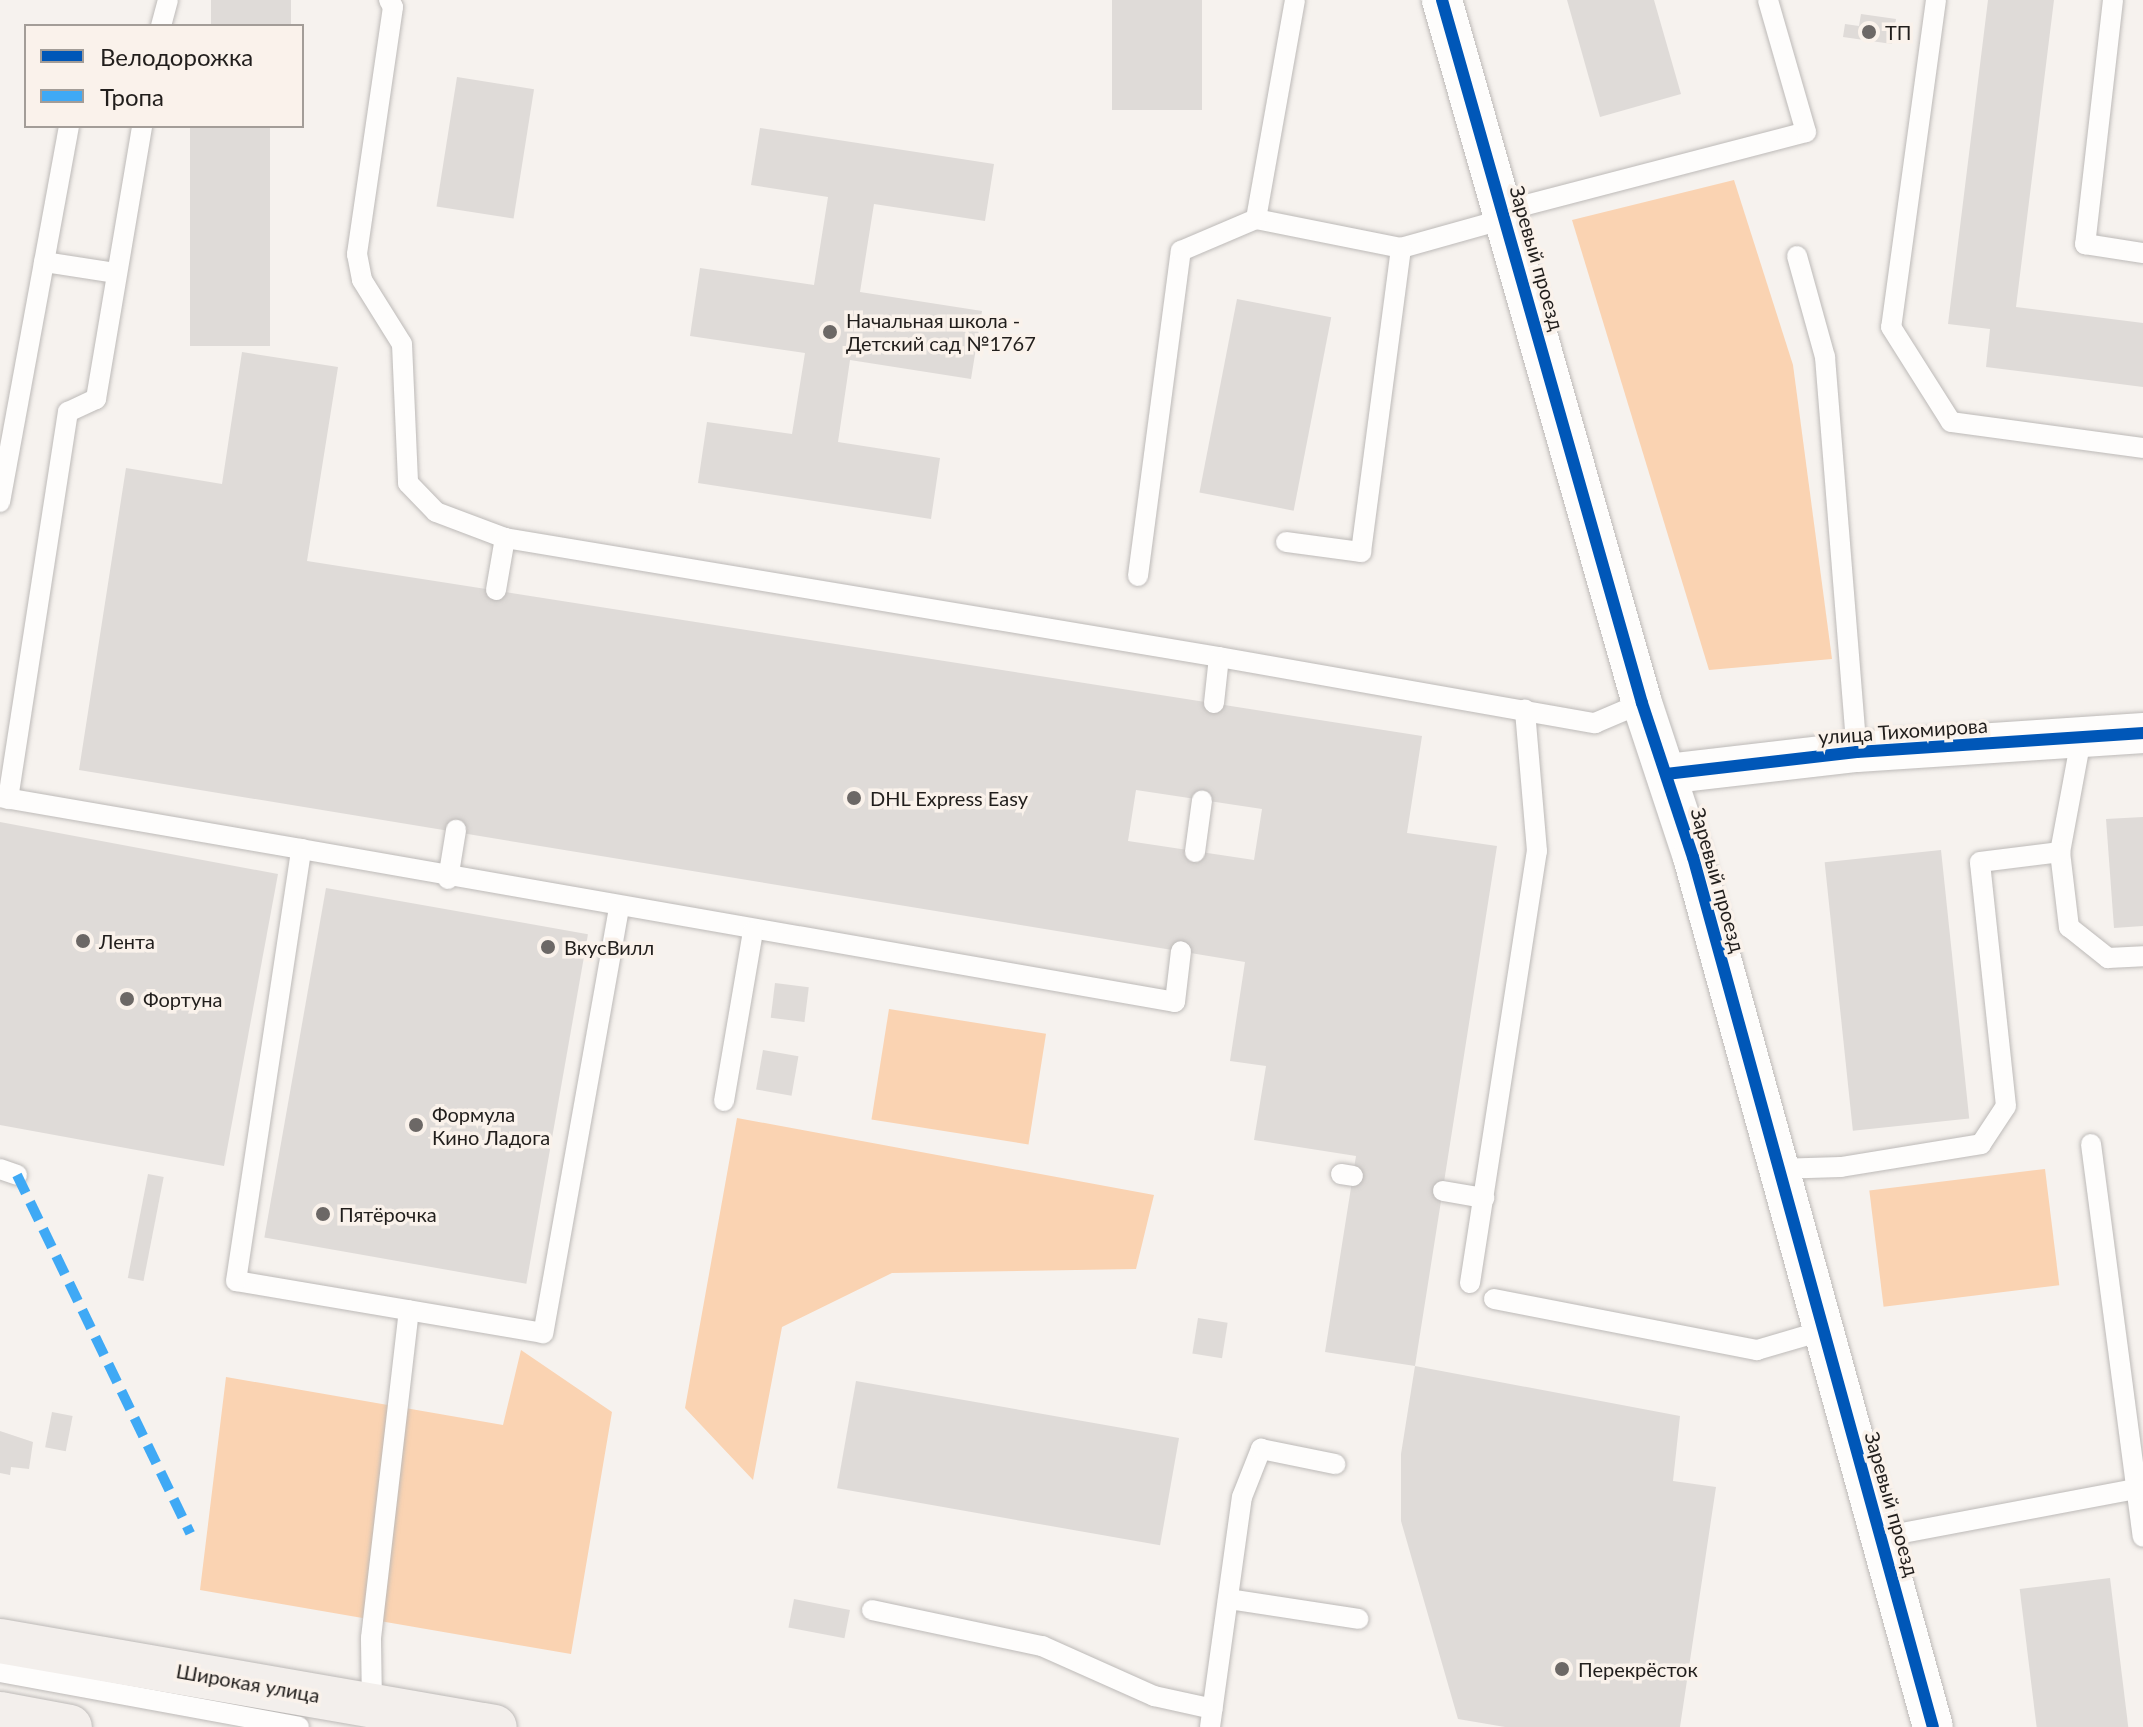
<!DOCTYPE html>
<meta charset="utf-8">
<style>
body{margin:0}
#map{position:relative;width:2143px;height:1727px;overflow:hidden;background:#f6f2ee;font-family:Lato,sans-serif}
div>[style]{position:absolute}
.green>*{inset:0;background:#fad3b2;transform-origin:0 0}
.building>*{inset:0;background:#dfdbd8;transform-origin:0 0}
.roads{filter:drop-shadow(0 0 2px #bdbab8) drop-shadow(0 0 2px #bdbab8)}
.lane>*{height:20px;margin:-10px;padding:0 10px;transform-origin:10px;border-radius:10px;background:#fefdfc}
.street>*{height:40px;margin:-20px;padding:0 20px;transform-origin:20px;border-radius:20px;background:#fefdfc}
.secondary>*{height:44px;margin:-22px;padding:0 22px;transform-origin:22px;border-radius:22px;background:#f3efec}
.quiet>*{height:10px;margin-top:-5px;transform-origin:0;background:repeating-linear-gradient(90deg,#3fa9f5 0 20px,transparent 0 30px)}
.cycleway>*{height:12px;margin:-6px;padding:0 6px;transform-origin:6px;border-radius:6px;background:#0057b8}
.dots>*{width:22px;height:22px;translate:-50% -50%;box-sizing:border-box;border:4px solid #faf2eb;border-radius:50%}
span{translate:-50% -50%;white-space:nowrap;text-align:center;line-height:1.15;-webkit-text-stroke:7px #faf2eb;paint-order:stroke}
.poi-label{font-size:20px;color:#211e1c}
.left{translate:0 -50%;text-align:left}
.street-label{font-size:20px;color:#211e1c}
.legend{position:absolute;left:24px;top:24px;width:280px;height:104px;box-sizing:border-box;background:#faf2eb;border:2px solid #a39d98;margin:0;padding:10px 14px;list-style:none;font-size:24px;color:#211e1c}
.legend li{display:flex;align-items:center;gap:16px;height:40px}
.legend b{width:40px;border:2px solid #a39d98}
</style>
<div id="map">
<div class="green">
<div style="clip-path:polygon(1734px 180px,1793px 365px,1832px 659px,1709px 670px,1572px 220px)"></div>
<div style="left:889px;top:1009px;width:159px;height:112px;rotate:9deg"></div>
<div style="clip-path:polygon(737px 1118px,1154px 1195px,1136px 1269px,892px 1273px,782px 1327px,753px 1480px,685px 1408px)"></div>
<div style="left:2045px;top:1169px;width:117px;height:177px;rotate:83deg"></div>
<div style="clip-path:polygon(521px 1350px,612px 1412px,571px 1654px,200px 1590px,226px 1377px,503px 1425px)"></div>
</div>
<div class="building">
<div style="left:211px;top:0;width:80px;height:26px"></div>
<div style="left:1112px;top:0;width:90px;height:110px"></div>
<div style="clip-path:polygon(1567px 0,1654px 0,1681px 94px,1600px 117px)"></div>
<div style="clip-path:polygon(1988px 0,2054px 0,2016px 307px,2143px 323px,2143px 387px,1986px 367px,1990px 329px,1948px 324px)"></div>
<div style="clip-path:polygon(1861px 14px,1896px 19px,1892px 44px,1843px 37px,1845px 24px,1859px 26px)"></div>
<div style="left:457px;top:77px;width:78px;height:131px;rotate:9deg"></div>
<div style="left:190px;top:126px;width:80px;height:220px"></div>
<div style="clip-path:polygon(760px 128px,994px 164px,985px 221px,874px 204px,860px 292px,982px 311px,971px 379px,850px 360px,838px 442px,940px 458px,931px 519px,698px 483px,707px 422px,792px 434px,805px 353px,690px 336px,700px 268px,814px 285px,828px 197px,751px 185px)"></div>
<div style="left:1237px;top:299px;width:96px;height:197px;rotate:11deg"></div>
<div style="clip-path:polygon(evenodd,242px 352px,338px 367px,307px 561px,1422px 736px,1407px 833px,1497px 846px,1415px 1366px,1680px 1416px,1673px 1481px,1716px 1487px,1680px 1727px,1505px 1727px,1458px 1719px,1401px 1521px,1401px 1454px,1415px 1366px,1325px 1352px,1356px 1156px,1254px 1140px,1266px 1066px,1230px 1061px,1245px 962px,79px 770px,126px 468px,222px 484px,242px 352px,1136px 790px,1262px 809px,1254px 860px,1128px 841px,1136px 790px)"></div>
<div style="clip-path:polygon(2143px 817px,2143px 926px,2114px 928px,2106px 819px)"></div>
<div style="clip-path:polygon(0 822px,278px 874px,224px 1166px,0 1125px)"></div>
<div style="left:1941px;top:850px;width:270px;height:117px;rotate:84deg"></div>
<div style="left:326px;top:888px;width:266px;height:355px;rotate:10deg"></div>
<div style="left:775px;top:983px;width:34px;height:35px;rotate:7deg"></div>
<div style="left:763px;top:1050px;width:36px;height:40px;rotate:10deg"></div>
<div style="left:148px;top:1174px;width:16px;height:106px;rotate:11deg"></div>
<div style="left:1198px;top:1318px;width:30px;height:36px;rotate:9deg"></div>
<div style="left:856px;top:1381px;width:328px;height:109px;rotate:10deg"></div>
<div style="left:52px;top:1412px;width:21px;height:36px;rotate:11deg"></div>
<div style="clip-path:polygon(0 1431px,33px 1442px,29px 1469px,11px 1467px,10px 1475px,0 1473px)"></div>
<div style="left:2110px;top:1578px;width:150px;height:91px;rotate:83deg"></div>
<div style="left:794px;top:1599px;width:57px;height:29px;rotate:11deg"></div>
</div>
<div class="roads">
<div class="lane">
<div style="left:389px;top:0;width:8px;rotate:60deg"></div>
<div style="left:393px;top:7px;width:250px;rotate:98.3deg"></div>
<div style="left:357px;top:254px;width:26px;rotate:79deg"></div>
<div style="left:362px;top:280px;width:75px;rotate:58deg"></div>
<div style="left:402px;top:344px;width:139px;rotate:87.5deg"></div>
<div style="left:408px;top:483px;width:40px;rotate:46deg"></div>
<div style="left:436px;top:512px;width:74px;rotate:20.6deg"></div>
<div style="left:505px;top:538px;width:724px;rotate:9.46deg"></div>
<div style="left:1936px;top:0;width:330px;rotate:97.8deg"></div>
<div style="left:1891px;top:327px;width:112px;rotate:57.7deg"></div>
<div style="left:1951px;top:422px;width:194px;rotate:7.7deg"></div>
<div style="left:2113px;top:0;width:246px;rotate:96.5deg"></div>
<div style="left:2085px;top:244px;width:59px;rotate:8.8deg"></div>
<div style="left:161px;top:26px;width:27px;rotate:-75deg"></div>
<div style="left:1503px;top:211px;width:313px;rotate:-14.6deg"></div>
<div style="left:1806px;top:132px;width:137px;rotate:-106.1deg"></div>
<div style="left:1256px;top:219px;width:148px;rotate:11.3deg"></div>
<div style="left:1401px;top:248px;width:108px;rotate:-15.6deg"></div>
<div style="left:1797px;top:256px;width:105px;rotate:74.5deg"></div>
<div style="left:1825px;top:357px;width:396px;rotate:85.4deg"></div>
<div style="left:44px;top:262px;width:73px;rotate:8.7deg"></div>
<div style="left:0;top:502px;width:382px;rotate:-79.6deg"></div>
<div style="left:1286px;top:542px;width:76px;rotate:7.6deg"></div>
<div style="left:1361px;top:552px;width:307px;rotate:-82.5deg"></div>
<div style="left:1138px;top:576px;width:328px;rotate:-82.5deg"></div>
<div style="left:1181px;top:251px;width:82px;rotate:-23.1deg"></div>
<div style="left:1256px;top:219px;width:222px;rotate:-79.9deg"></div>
<div style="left:496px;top:590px;width:53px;rotate:-80.2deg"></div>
<div style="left:1214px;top:703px;width:46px;rotate:-83.8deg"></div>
<div style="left:1219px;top:657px;width:382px;rotate:10deg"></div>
<div style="left:1595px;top:723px;width:51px;rotate:-23.1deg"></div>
<div style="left:2081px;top:739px;width:115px;rotate:100.5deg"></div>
<div style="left:2060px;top:852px;width:76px;rotate:83.2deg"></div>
<div style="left:2069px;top:927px;width:50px;rotate:38.5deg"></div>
<div style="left:2108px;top:958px;width:35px;rotate:-3deg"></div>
<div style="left:0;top:797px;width:305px;rotate:9.8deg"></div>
<div style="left:8px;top:799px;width:392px;rotate:-81.2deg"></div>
<div style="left:68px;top:412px;width:31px;rotate:-25deg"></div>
<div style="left:96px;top:399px;width:277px;rotate:-80.4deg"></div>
<div style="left:1195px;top:852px;width:52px;rotate:-82.3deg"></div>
<div style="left:448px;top:879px;width:50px;rotate:-80.7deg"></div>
<div style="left:619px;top:908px;width:432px;rotate:100.1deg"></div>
<div style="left:543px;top:1333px;width:311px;rotate:-170.4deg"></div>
<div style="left:236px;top:1281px;width:437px;rotate:-81.4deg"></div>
<div style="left:301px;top:849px;width:887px;rotate:9.93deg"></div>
<div style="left:1175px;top:1002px;width:51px;rotate:-83.3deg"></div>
<div style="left:724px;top:1101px;width:172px;rotate:-80.3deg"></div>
<div style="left:2091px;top:1144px;width:396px;rotate:82.5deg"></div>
<div style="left:0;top:1169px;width:18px;rotate:19deg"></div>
<div style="left:1776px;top:1169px;width:65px;rotate:-1.8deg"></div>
<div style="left:1841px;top:1167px;width:142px;rotate:-9.3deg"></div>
<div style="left:1981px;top:1144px;width:45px;rotate:-56.7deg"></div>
<div style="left:2006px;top:1106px;width:245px;rotate:-96.1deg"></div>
<div style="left:1980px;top:862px;width:81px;rotate:-7.1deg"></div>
<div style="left:1341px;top:1174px;width:12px;rotate:9deg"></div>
<div style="left:1443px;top:1191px;width:42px;rotate:9.7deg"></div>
<div style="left:1470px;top:1283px;width:437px;rotate:-81.2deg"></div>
<div style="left:1537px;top:851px;width:142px;rotate:-94.9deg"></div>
<div style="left:1494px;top:1299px;width:268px;rotate:11deg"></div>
<div style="left:1757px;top:1350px;width:68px;rotate:-16.3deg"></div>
<div style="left:1881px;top:1537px;width:259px;rotate:-10.7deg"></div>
<div style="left:1228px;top:1599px;width:132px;rotate:8.7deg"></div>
<div style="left:872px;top:1610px;width:174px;rotate:12deg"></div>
<div style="left:1042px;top:1646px;width:123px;rotate:24.1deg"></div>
<div style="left:1154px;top:1696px;width:60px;rotate:12.4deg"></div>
<div style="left:0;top:1672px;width:304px;rotate:10.4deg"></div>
<div style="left:372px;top:1704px;width:66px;rotate:-90.9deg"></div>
<div style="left:371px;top:1638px;width:330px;rotate:-83.4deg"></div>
<div style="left:1210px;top:1727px;width:232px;rotate:-82.1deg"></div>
<div style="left:1242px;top:1497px;width:52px;rotate:-68.4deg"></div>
<div style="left:1261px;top:1449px;width:76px;rotate:11.5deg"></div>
</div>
<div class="street">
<div style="left:1442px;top:0;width:731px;rotate:74.12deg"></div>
<div style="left:1642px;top:703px;width:162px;rotate:71.7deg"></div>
<div style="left:1693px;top:857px;width:902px;rotate:74.58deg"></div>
<div style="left:1666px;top:774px;width:192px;rotate:-6.6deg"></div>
<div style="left:1857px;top:752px;width:287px;rotate:-3.8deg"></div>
</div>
<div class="secondary">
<div style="left:0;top:1641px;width:502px;rotate:9.86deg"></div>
<div style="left:0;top:1714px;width:71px;rotate:10.5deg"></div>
</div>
</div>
<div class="quiet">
<div style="left:17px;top:1175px;width:398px;rotate:64.2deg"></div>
</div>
<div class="cycleway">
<div style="left:1442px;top:0;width:731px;rotate:74.12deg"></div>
<div style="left:1642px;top:703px;width:162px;rotate:71.7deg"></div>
<div style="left:1693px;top:857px;width:902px;rotate:74.58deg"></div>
<div style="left:1666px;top:774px;width:192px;rotate:-6.6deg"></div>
<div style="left:1857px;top:752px;width:287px;rotate:-3.8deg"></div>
</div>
<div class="dots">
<div style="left:1869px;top:32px;background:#6c6866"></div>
<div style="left:830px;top:332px;background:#6c6866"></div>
<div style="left:854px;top:798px;background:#6c6866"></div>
<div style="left:83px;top:941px;background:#6c6866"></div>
<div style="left:548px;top:947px;background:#6c6866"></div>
<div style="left:127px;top:999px;background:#6c6866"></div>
<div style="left:416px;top:1125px;background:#6c6866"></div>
<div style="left:323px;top:1214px;background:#6c6866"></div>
<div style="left:1562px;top:1669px;background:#6c6866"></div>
</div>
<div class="poi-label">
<span class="left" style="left:1885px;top:32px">ТП</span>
<span class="left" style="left:846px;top:332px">Начальная школа -<br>Детский сад №1767</span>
<span class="left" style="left:870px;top:798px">DHL Express Easy</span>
<span class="left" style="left:99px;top:941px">Лента</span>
<span class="left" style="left:564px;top:947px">ВкусВилл</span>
<span class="left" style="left:143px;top:999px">Фортуна</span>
<span class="left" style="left:432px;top:1126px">Формула<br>Кино Ладога</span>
<span class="left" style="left:339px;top:1214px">Пятёрочка</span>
<span class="left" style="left:1578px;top:1669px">Перекрёсток</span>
</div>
<div class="street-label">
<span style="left:1537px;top:258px;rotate:74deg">Заревый проезд</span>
<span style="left:1903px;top:731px;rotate:-4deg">улица Тихомирова</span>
<span style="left:1718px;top:880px;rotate:74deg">Заревый проезд</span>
<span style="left:1892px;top:1504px;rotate:74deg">Заревый проезд</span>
<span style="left:248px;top:1683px;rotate:10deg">Широкая улица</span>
</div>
<ul class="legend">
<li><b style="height:10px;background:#0057b8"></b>Велодорожка</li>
<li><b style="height:10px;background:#3fa9f5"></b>Тропа</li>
</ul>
</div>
